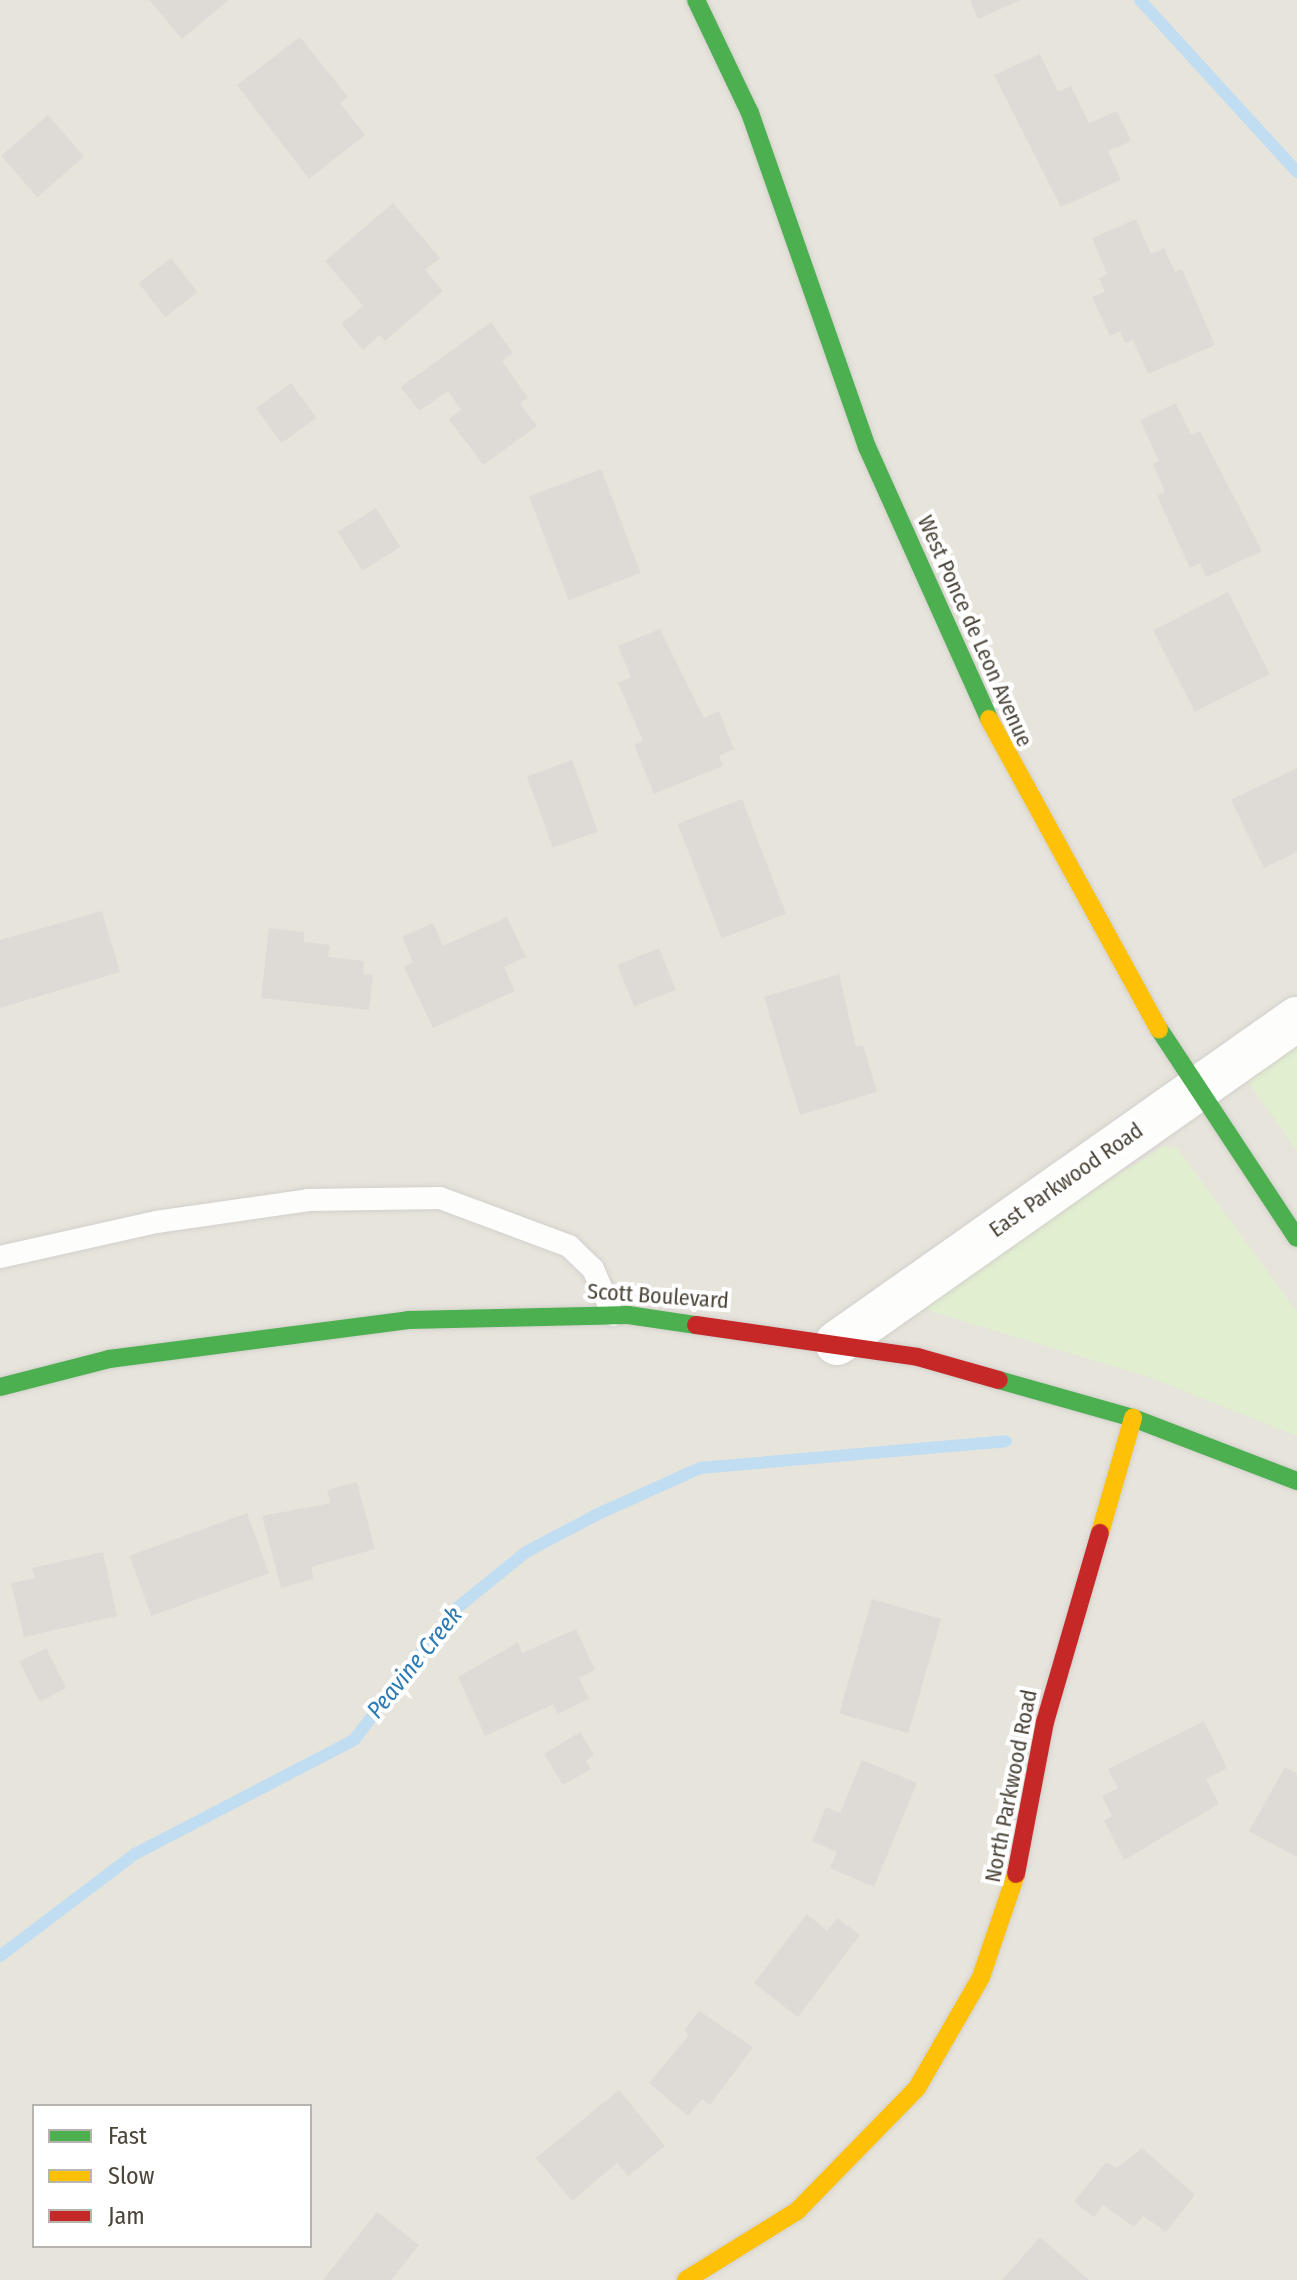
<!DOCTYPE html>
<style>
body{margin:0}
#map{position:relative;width:1297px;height:2280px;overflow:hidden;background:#f4f2ee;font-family:"Fira Sans Condensed",sans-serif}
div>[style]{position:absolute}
.residential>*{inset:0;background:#e7e4dc}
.green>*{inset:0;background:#e1eecf}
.stream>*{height:12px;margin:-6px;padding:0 6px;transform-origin:6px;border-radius:6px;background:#c0ddf1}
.building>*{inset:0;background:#dedbd6;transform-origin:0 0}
.roads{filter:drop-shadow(0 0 2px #d2d0cb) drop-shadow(0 0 2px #d2d0cb)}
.lane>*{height:22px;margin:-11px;padding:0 11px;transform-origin:11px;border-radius:11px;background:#fdfdfc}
.street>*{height:44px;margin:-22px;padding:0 22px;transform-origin:22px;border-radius:22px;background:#fdfdfc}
.fast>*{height:18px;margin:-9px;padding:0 9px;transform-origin:9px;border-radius:9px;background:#4caf50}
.slow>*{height:18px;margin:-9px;padding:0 9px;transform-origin:9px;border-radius:9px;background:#ffc107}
.jam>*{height:18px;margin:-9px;padding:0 9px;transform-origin:9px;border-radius:9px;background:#c62828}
span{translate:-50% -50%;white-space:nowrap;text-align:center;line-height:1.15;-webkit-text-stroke:8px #fff;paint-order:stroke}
.street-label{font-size:22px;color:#4b4439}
.water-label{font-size:24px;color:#2e7ab2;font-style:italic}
.legend{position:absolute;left:32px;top:2104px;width:280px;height:144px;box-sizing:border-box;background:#fff;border:2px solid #b7b4b0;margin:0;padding:10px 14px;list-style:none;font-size:24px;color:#4b4439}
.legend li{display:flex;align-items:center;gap:16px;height:40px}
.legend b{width:40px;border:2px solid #b7b4b0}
</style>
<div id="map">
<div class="residential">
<div style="clip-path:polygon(evenodd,0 0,1297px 0,1297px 2280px,0 2280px,0 0,34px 2106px,310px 2106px,310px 2246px,34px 2246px,34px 2106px)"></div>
</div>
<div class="green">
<div style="clip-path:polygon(1297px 1043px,1297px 1151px,1246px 1079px)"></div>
<div style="clip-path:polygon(1164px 1146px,1178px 1149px,1297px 1312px,1297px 1436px,1149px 1377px,927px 1310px,924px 1297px)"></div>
</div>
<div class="stream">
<div style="left:1140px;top:0;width:233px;rotate:47.6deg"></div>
<div style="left:0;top:1956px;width:169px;rotate:-37.1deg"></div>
<div style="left:135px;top:1854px;width:247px;rotate:-27.5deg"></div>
<div style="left:354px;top:1740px;width:161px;rotate:-52.6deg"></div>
<div style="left:452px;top:1612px;width:95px;rotate:-39deg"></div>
<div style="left:526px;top:1552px;width:81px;rotate:-27.8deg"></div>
<div style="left:598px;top:1514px;width:112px;rotate:-24.3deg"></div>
<div style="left:700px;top:1468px;width:307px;rotate:-5deg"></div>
</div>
<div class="building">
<div style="clip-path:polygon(149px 0,229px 0,182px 39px)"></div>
<div style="clip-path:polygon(970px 0,1021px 0,978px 19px)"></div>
<div style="clip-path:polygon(300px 37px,348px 97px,340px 103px,365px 135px,309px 179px,237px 85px)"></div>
<div style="clip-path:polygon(1040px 54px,1058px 92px,1071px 86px,1089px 123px,1117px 111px,1131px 141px,1108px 151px,1121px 180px,1061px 207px,994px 75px)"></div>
<div style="left:48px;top:115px;width:55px;height:62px;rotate:49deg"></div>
<div style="clip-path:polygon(393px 203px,440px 258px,425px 270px,443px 291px,385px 341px,380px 335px,363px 350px,341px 324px,363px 306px,325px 261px)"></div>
<div style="clip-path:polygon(1136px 219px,1151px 254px,1164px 248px,1175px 272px,1182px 269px,1215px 345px,1148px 374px,1133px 340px,1125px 343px,1120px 331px,1110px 336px,1092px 297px,1105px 292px,1099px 278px,1107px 274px,1092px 238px)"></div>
<div style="left:171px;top:258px;width:43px;height:41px;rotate:52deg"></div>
<div style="clip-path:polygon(491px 322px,513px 353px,502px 361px,528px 398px,520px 403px,537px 426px,483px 465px,449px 419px,461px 410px,448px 391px,419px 411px,401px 387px)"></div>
<div style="left:291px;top:383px;width:43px;height:43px;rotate:54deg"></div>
<div style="clip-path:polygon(1176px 403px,1191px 435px,1200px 431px,1262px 551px,1206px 577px,1200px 563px,1190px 568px,1157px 496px,1165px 492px,1153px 464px,1159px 461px,1140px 420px)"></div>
<div style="left:601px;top:469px;width:111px;height:77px;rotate:69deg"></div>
<div style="left:376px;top:508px;width:46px;height:45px;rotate:58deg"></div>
<div style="left:1228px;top:592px;width:92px;height:84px;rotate:63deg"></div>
<div style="clip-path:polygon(660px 629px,704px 718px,719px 711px,734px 749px,719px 756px,723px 766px,654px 794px,634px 745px,643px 741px,618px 683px,631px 677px,618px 646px)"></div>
<div style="left:572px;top:760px;width:76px;height:48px;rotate:70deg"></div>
<div style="clip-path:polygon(1297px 768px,1297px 852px,1264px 868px,1231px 800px)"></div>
<div style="left:742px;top:799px;width:123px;height:69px;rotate:69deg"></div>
<div style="clip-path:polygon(102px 911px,120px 972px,0 1008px,0 940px)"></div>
<div style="clip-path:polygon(507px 917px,526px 957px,504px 967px,515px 991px,433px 1028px,404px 967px,413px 962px,402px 937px,433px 923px,443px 946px)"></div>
<div style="clip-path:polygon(269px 928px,304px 932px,304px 942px,330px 945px,328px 957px,364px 961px,363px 974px,373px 975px,369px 1010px,261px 998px)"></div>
<div style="left:659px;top:948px;width:45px;height:45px;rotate:68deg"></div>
<div style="clip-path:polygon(839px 974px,856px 1047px,863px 1045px,877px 1092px,800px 1115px,764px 997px)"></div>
<div style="clip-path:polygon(357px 1482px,375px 1549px,311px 1567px,314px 1579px,281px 1588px,262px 1516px,331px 1503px,327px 1490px)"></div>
<div style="left:247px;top:1513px;width:64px;height:125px;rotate:70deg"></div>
<div style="clip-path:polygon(103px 1552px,117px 1616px,24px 1637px,11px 1583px,35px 1578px,32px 1568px)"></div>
<div style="left:872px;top:1599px;width:72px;height:119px;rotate:16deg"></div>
<div style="clip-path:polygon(576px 1629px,595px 1670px,579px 1678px,589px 1699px,558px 1714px,553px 1704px,485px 1736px,458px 1677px,518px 1642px,522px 1653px)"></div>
<div style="left:46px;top:1648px;width:45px;height:30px;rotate:63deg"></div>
<div style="clip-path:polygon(1204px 1721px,1227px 1768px,1206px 1779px,1219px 1804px,1124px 1860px,1104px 1820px,1112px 1816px,1102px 1796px,1118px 1788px,1108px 1769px)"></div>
<div style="clip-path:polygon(580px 1732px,594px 1755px,586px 1761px,591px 1769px,563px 1785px,544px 1754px)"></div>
<div style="clip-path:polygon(862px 1760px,917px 1783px,874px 1887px,830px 1868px,837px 1852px,812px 1841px,826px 1807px,840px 1813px)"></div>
<div style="clip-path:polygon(1285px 1767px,1297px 1774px,1297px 1857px,1249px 1831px)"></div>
<div style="clip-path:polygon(807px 1914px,827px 1931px,837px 1918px,860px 1935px,798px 2017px,754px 1983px)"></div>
<div style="clip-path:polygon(699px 2011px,753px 2047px,710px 2105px,702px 2099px,688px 2116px,649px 2083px,689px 2035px,684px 2030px)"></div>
<div style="clip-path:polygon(619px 2090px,665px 2146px,628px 2176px,617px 2163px,572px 2201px,536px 2158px)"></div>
<div style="clip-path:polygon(1142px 2148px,1195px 2195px,1166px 2232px,1143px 2216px,1134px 2227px,1103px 2205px,1094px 2217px,1074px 2202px,1106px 2162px,1117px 2168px)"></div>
<div style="clip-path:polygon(377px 2212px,419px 2245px,391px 2280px,323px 2280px)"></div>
<div style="clip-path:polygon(1040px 2237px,1089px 2280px,1002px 2280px)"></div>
</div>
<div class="roads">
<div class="lane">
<div style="left:0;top:1257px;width:160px;rotate:-12.6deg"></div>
<div style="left:156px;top:1222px;width:154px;rotate:-8.2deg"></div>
<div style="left:308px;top:1200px;width:132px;rotate:-0.9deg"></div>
<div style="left:440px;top:1198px;width:138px;rotate:20.4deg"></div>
<div style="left:569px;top:1246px;width:33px;rotate:44deg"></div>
<div style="left:593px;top:1269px;width:50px;rotate:66.5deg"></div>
</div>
<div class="street">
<div style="left:837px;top:1343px;width:563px;rotate:-35.16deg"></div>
</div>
<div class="fast">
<div style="left:696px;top:0;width:125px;rotate:64.5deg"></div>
<div style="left:750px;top:113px;width:354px;rotate:70.7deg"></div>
<div style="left:867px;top:447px;width:298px;rotate:65.8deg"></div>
<div style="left:1159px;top:1029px;width:250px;rotate:56.6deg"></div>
<div style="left:999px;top:1380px;width:139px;rotate:15.8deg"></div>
<div style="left:1133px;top:1418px;width:176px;rotate:21deg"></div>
<div style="left:0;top:1387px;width:113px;rotate:-14.4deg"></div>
<div style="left:109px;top:1359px;width:302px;rotate:-7.4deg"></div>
<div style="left:408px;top:1320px;width:220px;rotate:-1.3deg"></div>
<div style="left:628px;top:1315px;width:69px;rotate:8.4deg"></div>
</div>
<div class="slow">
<div style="left:989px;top:719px;width:354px;rotate:61.3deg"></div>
<div style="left:1100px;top:1533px;width:120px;rotate:-74deg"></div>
<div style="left:686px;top:2280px;width:131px;rotate:-31.9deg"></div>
<div style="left:797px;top:2211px;width:172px;rotate:-45.7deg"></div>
<div style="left:917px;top:2088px;width:128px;rotate:-60deg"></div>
<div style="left:981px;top:1977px;width:109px;rotate:-71.2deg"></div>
</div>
<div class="jam">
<div style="left:696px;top:1325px;width:224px;rotate:8.2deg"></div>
<div style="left:918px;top:1357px;width:84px;rotate:15.9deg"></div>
<div style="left:1016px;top:1874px;width:155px;rotate:-79.2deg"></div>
<div style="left:1045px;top:1722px;width:197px;rotate:-73.8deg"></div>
</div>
</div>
<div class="street-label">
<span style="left:975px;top:631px;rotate:66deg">West Ponce de Leon Avenue</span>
<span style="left:1066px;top:1180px;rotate:-35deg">East Parkwood Road</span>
<span style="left:658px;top:1296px;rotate:4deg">Scott Boulevard</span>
<span style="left:1011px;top:1786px;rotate:-79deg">North Parkwood Road</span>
</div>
<div class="water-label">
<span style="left:415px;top:1663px;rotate:-51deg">Peavine Creek</span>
</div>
<ul class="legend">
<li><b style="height:10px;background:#4caf50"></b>Fast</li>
<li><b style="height:10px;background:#ffc107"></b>Slow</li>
<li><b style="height:10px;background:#c62828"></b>Jam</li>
</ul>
</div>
